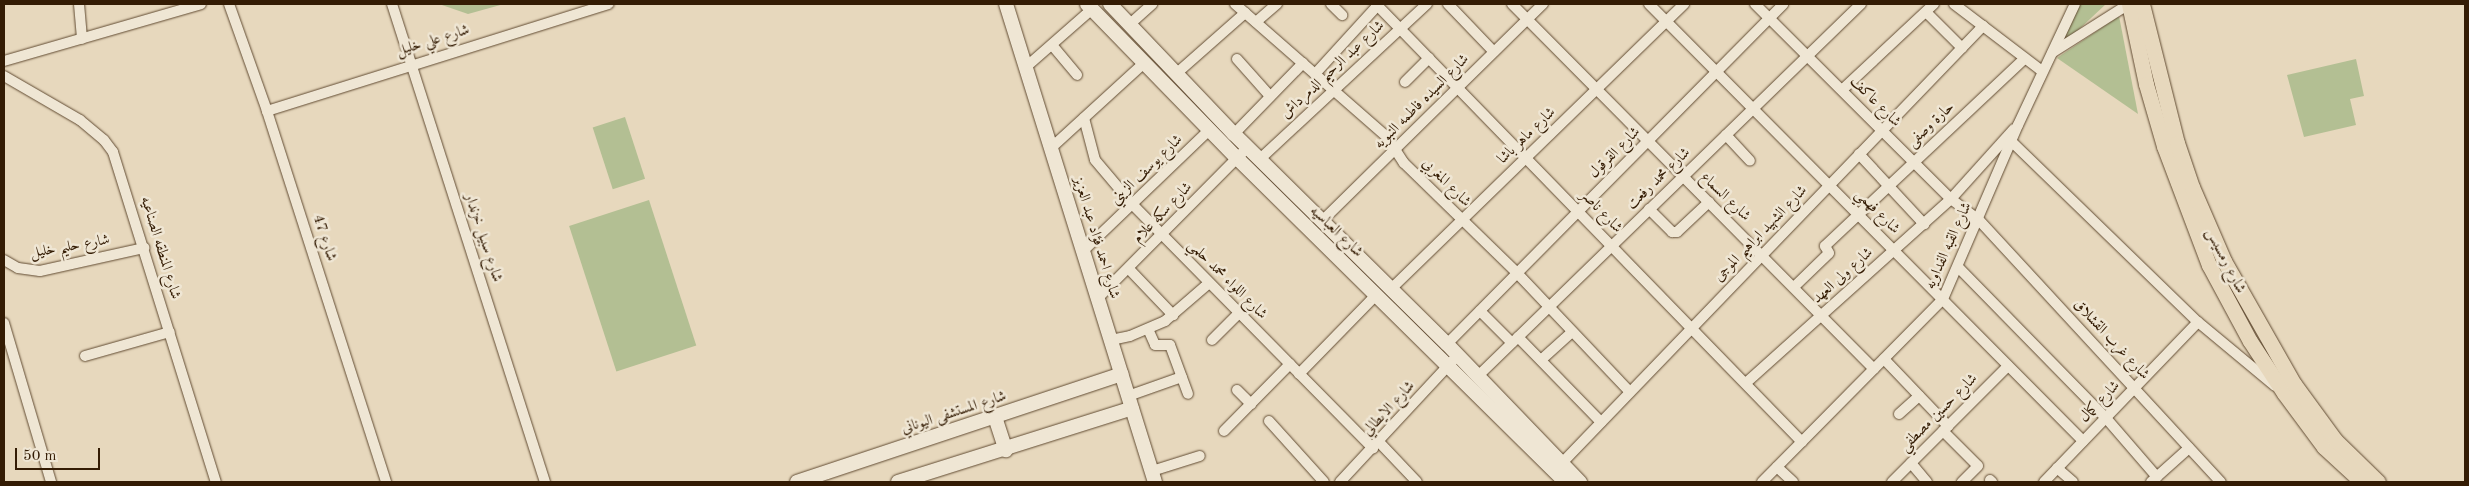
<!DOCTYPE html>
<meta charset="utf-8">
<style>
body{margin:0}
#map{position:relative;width:2469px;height:486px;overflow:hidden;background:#e7d8bd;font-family:"Old Standard TT",Amiri,serif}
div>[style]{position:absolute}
.green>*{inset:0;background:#b3bf93;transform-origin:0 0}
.roads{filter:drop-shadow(0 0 1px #614b32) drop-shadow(0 0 1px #614b32)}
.street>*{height:10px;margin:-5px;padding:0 5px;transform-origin:5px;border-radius:5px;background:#efe6d4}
.secondary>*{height:14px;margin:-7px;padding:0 7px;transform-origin:7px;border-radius:7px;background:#efe6d4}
.primary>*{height:15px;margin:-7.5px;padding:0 7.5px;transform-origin:7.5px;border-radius:7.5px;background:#e7d8bd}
span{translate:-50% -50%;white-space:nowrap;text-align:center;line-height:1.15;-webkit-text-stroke:5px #efe6d4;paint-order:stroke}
.street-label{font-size:15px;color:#341c04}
.frame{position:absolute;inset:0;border:5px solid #341c04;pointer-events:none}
.scale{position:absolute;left:15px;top:448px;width:85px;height:22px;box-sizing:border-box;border:2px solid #341c04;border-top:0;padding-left:6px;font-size:15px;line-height:18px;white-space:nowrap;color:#341c04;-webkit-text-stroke:4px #efe6d4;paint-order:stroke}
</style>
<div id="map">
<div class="green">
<div style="clip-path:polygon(439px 4px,504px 4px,468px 14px)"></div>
<div style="clip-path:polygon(2080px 4px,2106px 4px,2059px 48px)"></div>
<div style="clip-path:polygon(2119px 16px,2138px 114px,2057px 58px)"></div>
<div style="clip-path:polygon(2356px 59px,2364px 96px,2350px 99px,2356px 125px,2304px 137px,2287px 75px)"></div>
<div style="left:625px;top:117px;width:65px;height:34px;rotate:72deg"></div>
<div style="left:649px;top:200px;width:153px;height:84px;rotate:72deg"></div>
</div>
<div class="roads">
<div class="street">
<div style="left:79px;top:4px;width:35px;rotate:85deg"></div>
<div style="left:229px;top:4px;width:114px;rotate:70.4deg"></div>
<div style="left:267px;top:111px;width:390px;rotate:72.2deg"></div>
<div style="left:392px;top:4px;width:502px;rotate:72.25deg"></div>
<div style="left:1235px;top:4px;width:202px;rotate:41.2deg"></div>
<div style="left:1387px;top:137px;width:31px;rotate:57deg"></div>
<div style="left:1404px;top:163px;width:158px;rotate:44.2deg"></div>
<div style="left:1517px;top:273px;width:164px;rotate:46.5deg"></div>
<div style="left:1331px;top:4px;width:16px;rotate:45deg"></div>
<div style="left:1376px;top:4px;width:611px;rotate:45.8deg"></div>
<div style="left:1448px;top:4px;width:66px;rotate:46.2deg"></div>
<div style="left:1512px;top:4px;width:514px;rotate:45.24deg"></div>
<div style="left:1649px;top:4px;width:616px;rotate:45.2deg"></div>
<div style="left:1755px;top:4px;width:276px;rotate:44.9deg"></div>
<div style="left:1951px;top:199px;width:34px;rotate:37deg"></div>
<div style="left:1978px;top:219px;width:358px;rotate:47.3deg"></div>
<div style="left:1954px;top:4px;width:111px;rotate:37.3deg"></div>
<div style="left:1926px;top:12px;width:51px;rotate:45deg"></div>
<div style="left:1256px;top:22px;width:28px;rotate:-41deg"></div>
<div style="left:1130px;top:24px;width:30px;rotate:-42deg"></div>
<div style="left:1052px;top:45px;width:39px;rotate:50deg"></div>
<div style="left:2053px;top:52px;width:90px;rotate:-32.3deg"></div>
<div style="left:1237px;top:59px;width:50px;rotate:48.3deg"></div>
<div style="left:4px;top:61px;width:205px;rotate:-16.1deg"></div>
<div style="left:1026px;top:67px;width:88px;rotate:-41.3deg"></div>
<div style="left:1177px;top:73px;width:91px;rotate:-41.4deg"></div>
<div style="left:1315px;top:74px;width:95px;rotate:-47.6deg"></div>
<div style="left:4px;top:76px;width:88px;rotate:30.1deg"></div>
<div style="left:80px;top:120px;width:31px;rotate:40deg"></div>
<div style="left:104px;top:140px;width:15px;rotate:53deg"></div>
<div style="left:113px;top:152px;width:346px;rotate:72.7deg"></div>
<div style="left:1405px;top:82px;width:34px;rotate:-45deg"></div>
<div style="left:1842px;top:90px;width:126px;rotate:-43.1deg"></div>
<div style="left:267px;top:111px;width:358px;rotate:-17.4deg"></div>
<div style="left:1084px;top:118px;width:43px;rotate:75.3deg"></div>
<div style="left:1095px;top:160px;width:59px;rotate:49.8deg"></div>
<div style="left:1133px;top:205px;width:342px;rotate:45.4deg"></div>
<div style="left:1234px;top:134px;width:99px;rotate:-45.8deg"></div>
<div style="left:1726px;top:135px;width:35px;rotate:47deg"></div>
<div style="left:2012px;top:142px;width:259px;rotate:44.1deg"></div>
<div style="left:2198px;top:322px;width:100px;rotate:39.7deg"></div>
<div style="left:1051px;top:148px;width:126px;rotate:-42.4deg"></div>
<div style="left:1859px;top:154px;width:96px;rotate:47.1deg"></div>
<div style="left:1260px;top:159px;width:228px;rotate:-42.9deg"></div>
<div style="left:1649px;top:209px;width:33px;rotate:45deg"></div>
<div style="left:1672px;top:232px;width:5px"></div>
<div style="left:1677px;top:232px;width:44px;rotate:-43.2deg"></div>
<div style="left:1322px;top:221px;width:310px;rotate:-44.5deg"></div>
<div style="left:1083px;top:251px;width:175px;rotate:-43.8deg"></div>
<div style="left:4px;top:260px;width:16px;rotate:30deg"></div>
<div style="left:18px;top:268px;width:22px;rotate:8deg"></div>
<div style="left:40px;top:271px;width:107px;rotate:-12.5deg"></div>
<div style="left:1958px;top:267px;width:211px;rotate:45.6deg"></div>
<div style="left:2106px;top:418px;width:78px;rotate:49.2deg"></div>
<div style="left:1129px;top:269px;width:64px;rotate:46.3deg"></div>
<div style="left:1795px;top:286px;width:47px;rotate:-44.1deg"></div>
<div style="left:1829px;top:253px;width:8px;rotate:-120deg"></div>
<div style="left:1825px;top:246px;width:274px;rotate:-43.2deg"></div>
<div style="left:1391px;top:289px;width:409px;rotate:-44.2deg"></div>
<div style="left:1098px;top:298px;width:213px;rotate:-45.2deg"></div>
<div style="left:1480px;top:311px;width:45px;rotate:45deg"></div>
<div style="left:4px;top:323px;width:166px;rotate:73.5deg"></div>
<div style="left:1148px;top:329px;width:17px;rotate:66deg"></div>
<div style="left:1155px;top:345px;width:15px"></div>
<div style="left:1170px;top:345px;width:52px;rotate:69.8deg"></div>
<div style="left:1518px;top:337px;width:119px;rotate:45.7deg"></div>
<div style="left:1111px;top:340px;width:19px;rotate:-12deg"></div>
<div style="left:1130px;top:336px;width:38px;rotate:-23deg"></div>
<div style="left:1165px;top:321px;width:58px;rotate:-40.8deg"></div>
<div style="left:1212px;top:340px;width:38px;rotate:-45deg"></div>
<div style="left:1447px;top:344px;width:478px;rotate:-45.3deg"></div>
<div style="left:85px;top:356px;width:88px;rotate:-15.8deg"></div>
<div style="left:1884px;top:359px;width:93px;rotate:46.3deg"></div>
<div style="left:1541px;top:360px;width:42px;rotate:-42.1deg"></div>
<div style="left:1299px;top:374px;width:110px;rotate:-45.7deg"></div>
<div style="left:1478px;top:376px;width:534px;rotate:-44.17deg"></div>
<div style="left:1747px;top:382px;width:274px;rotate:-41.9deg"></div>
<div style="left:1951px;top:199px;width:94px;rotate:-48deg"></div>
<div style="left:1237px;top:390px;width:20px;rotate:45deg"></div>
<div style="left:1128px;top:396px;width:57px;rotate:-19.4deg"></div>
<div style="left:1899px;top:414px;width:27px;rotate:-42deg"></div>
<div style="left:1269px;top:421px;width:82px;rotate:48deg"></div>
<div style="left:1224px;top:431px;width:94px;rotate:-45.4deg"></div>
<div style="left:1943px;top:431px;width:49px;rotate:45deg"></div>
<div style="left:1978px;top:466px;width:23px;rotate:135deg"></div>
<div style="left:1379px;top:442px;width:55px;rotate:46.5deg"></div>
<div style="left:1562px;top:463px;width:607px;rotate:-46.07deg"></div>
<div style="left:1911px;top:463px;width:25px;rotate:50deg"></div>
<div style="left:1777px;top:467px;width:22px;rotate:43deg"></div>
<div style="left:2057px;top:468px;width:21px;rotate:41deg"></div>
<div style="left:1152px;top:471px;width:50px;rotate:-17.4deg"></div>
<div style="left:1990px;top:480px;width:3px;rotate:45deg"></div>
<div style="left:1340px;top:482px;width:173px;rotate:-47.1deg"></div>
<div style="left:1762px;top:482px;width:257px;rotate:-45.3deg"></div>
<div style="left:1943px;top:299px;width:189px;rotate:-66.7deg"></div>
<div style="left:2018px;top:125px;width:134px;rotate:-64.8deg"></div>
<div style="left:1892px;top:482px;width:164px;rotate:-45deg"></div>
<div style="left:2044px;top:482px;width:222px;rotate:-46.1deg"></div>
<div style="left:2151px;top:482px;width:51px;rotate:-41.8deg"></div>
</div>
<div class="secondary">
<div style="left:1006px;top:4px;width:501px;rotate:72.69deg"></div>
<div style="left:1087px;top:4px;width:215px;rotate:45.8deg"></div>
<div style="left:1237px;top:158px;width:461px;rotate:44.6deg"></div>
<div style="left:1110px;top:4px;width:180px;rotate:46.4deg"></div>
<div style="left:1234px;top:134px;width:299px;rotate:44.6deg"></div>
<div style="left:1447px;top:344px;width:192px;rotate:46.1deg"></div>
<div style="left:995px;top:417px;width:35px;rotate:72deg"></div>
<div style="left:797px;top:482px;width:342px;rotate:-18.4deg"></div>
<div style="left:898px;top:482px;width:245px;rotate:-17.5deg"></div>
</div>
<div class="primary">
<div style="left:2129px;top:4px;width:82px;rotate:78deg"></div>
<div style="left:2146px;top:84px;width:65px;rotate:73.8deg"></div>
<div style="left:2164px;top:146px;width:127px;rotate:69.3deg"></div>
<div style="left:2209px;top:265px;width:86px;rotate:61.7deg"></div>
<div style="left:2250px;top:341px;width:62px;rotate:56.8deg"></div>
<div style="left:2284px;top:393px;width:67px;rotate:53.5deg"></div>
<div style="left:2324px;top:447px;width:52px;rotate:42.6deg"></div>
<div style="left:2142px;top:4px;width:143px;rotate:75.9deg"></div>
<div style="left:2177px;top:143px;width:46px;rotate:71.2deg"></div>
<div style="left:2192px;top:187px;width:81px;rotate:66.6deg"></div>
<div style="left:2224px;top:261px;width:142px;rotate:60.4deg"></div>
<div style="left:2294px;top:384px;width:69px;rotate:53.8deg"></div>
<div style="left:2335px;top:440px;width:60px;rotate:44.3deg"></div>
</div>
</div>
<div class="street-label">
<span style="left:433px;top:41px;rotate:-17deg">شارع علي خليل</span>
<span style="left:1333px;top:70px;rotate:-43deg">شارع عبد الرحيم الدمرداش</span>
<span style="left:1422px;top:102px;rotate:-45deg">شارع السيده فاطمه النبويه</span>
<span style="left:1875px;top:102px;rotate:45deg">شارع عاكف</span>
<span style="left:1931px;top:125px;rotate:-43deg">حارة وصفى</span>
<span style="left:1527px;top:136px;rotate:-44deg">شارع ماهر باشا</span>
<span style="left:1615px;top:153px;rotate:-45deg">شارع القرقول</span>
<span style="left:1147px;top:170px;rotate:-44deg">شارع يوسف الزيني</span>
<span style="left:1659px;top:179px;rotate:-44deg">شارع محمد رفعت</span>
<span style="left:1446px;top:183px;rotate:45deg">شارع المغربي</span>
<span style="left:1725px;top:197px;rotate:44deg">شارع السماع</span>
<span style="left:1601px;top:212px;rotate:46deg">شارع ناصر</span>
<span style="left:1877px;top:212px;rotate:45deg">شارع فهمي</span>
<span style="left:1163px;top:213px;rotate:-46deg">شارع سكه علام</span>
<span style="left:1336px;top:232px;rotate:44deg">شارع العباسيه</span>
<span style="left:1761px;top:234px;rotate:-46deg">شارع الشهيد ابراهيم الموجى</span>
<span style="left:324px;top:238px;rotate:72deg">شارع 47</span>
<span style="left:483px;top:238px;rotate:72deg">شارع سبيل خزندار</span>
<span style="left:1096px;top:238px;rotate:73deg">شارع احمد فؤاد عبد العزيز</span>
<span style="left:1949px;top:246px;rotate:-66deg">شارع القبه الفداويه</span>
<span style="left:70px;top:247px;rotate:-10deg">شارع حليم خليل</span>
<span style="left:160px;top:248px;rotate:73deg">شارع المنطقه الصناعيه</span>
<span style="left:2225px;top:261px;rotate:63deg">شارع رمسيس</span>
<span style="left:1843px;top:276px;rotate:-42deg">شارع ولى العهد</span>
<span style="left:1227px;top:280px;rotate:45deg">شارع اللواء محمد حلمي</span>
<span style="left:2111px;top:340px;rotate:47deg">شارع غرب القشلاق</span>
<span style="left:2100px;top:402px;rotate:-46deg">شارع كمال</span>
<span style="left:1389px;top:409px;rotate:-47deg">شارع الايطالي</span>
<span style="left:954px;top:413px;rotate:-18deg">شارع المستشفى اليوناني</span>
<span style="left:1939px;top:413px;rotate:-45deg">شارع حسين مصطفي</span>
</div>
<div class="frame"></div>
<div class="scale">50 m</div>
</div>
